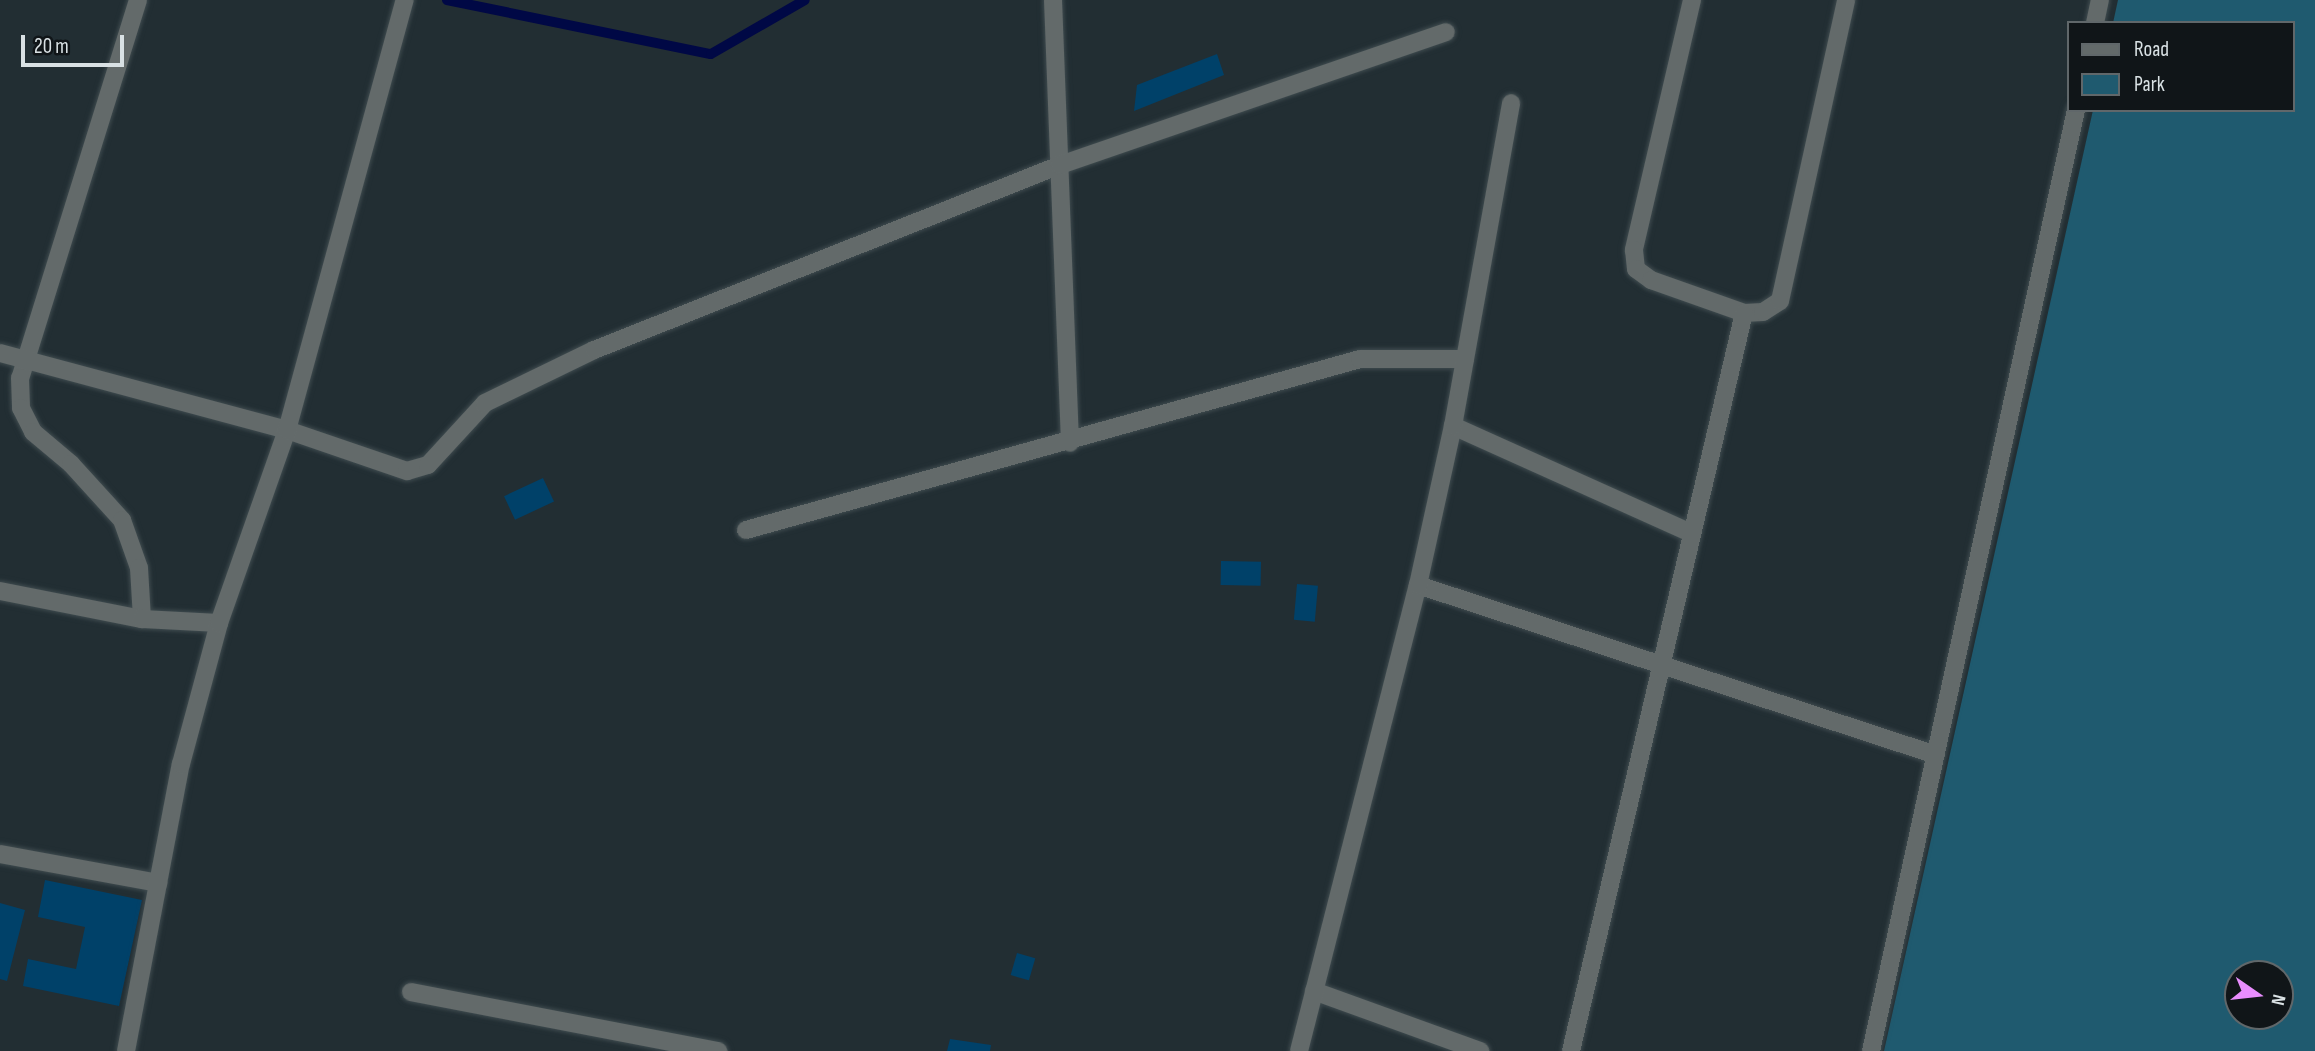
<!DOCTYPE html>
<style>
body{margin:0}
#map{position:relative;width:2315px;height:1051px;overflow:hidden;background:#222e33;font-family:"Sofia Sans Condensed",sans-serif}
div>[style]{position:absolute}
.green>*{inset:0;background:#1f5a6f}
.stream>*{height:10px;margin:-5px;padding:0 5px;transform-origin:5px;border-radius:5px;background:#000845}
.building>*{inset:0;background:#004169;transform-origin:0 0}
.roads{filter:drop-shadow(0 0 2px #3f4b4f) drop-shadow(0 0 2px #3f4b4f)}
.street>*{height:18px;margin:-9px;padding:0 9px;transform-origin:9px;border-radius:9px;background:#636a6a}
span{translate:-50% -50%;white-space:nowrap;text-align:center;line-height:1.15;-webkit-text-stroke:6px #101518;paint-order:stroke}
.legend{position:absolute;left:2067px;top:21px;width:228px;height:91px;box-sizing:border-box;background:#101518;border:2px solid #60676a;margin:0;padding:9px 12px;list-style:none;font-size:21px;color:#d9e1e4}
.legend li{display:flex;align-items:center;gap:14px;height:35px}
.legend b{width:35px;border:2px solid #60676a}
.north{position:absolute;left:2224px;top:960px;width:70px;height:70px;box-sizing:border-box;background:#101518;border:2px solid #60676a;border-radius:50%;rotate:104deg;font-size:19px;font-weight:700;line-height:28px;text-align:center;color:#d9e1e4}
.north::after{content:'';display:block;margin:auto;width:24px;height:32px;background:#e98dfe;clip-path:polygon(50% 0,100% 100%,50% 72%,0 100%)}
.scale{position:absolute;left:21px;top:35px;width:103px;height:32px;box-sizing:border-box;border:4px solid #d9e1e4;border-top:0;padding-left:9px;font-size:21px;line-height:24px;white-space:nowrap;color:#d9e1e4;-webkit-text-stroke:5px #101518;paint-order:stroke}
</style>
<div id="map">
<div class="green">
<div style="clip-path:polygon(evenodd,2118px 0,2315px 0,2315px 1051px,1884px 1051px,2093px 110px,2292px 110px,2292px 23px,2113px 23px,2118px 0,2238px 974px,2280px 974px,2280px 1016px,2238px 1016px,2238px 974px)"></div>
</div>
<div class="stream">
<div style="left:447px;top:0;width:269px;rotate:11.6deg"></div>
<div style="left:711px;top:54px;width:108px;rotate:-29.9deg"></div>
</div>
<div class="building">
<div style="clip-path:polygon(1217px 54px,1224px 75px,1134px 111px,1137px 85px)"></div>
<div style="left:543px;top:478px;width:26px;height:43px;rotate:65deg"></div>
<div style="left:1221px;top:561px;width:40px;height:24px;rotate:1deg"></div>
<div style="left:1297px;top:584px;width:21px;height:36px;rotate:5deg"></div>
<div style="clip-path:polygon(45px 880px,142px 900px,119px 1006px,23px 986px,28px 959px,76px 969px,85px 927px,38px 917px)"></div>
<div style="clip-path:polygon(0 903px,25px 910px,7px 981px,0 979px)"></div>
<div style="left:1017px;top:953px;width:19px;height:23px;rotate:16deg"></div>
<div style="clip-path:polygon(950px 1039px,991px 1045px,990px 1051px,947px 1051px)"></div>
</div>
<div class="roads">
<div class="street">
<div style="left:138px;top:0;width:396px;rotate:107.3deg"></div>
<div style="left:20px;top:378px;width:30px;rotate:88deg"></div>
<div style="left:21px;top:408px;width:27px;rotate:63deg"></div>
<div style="left:33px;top:432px;width:50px;rotate:40.1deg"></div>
<div style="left:71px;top:464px;width:76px;rotate:47.7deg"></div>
<div style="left:122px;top:520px;width:51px;rotate:70.5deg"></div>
<div style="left:139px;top:568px;width:51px;rotate:86.6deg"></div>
<div style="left:1053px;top:0;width:443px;rotate:87.8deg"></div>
<div style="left:1692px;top:0;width:257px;rotate:103.1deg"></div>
<div style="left:1634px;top:250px;width:19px;rotate:84deg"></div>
<div style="left:1636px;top:269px;width:19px;rotate:36deg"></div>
<div style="left:1651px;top:280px;width:99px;rotate:19.5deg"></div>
<div style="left:1744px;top:313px;width:19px;rotate:-3deg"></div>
<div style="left:1763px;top:312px;width:20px;rotate:-33deg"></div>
<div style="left:1780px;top:301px;width:308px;rotate:-77.6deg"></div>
<div style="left:2095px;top:23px;width:24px;rotate:-78deg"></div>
<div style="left:0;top:353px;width:297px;rotate:15deg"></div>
<div style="left:287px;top:430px;width:127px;rotate:18.9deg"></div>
<div style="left:407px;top:471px;width:22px;rotate:-16deg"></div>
<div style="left:428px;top:465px;width:84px;rotate:-47.4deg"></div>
<div style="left:485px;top:403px;width:121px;rotate:-25.9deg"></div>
<div style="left:594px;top:350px;width:501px;rotate:-21.65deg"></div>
<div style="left:1060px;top:165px;width:408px;rotate:-19deg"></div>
<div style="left:1453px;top:426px;width:261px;rotate:24.2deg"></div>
<div style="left:746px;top:530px;width:637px;rotate:-15.56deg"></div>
<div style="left:1360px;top:359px;width:105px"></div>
<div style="left:1418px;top:585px;width:545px;rotate:18.17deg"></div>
<div style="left:0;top:591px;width:145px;rotate:11.2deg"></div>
<div style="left:142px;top:619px;width:77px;rotate:3deg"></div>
<div style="left:0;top:854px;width:161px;rotate:10.4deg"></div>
<div style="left:1314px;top:991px;width:177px;rotate:19.9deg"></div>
<div style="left:411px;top:992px;width:313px;rotate:10.9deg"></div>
<div style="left:126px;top:1051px;width:292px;rotate:-79.2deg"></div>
<div style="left:181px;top:764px;width:146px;rotate:-74.9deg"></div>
<div style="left:219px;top:623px;width:205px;rotate:-70.6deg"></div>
<div style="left:287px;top:430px;width:446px;rotate:-74.7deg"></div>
<div style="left:1299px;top:1051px;width:481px;rotate:-75.7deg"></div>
<div style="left:1418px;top:585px;width:163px;rotate:-77.6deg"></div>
<div style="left:1453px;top:426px;width:328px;rotate:-79.8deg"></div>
<div style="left:1571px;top:1051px;width:758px;rotate:-76.81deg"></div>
<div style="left:1871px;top:1051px;width:963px;rotate:-77.71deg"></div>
</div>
</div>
<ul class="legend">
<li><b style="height:9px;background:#636a6a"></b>Road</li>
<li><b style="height:19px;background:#1f5a6f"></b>Park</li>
</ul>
<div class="north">N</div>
<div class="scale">20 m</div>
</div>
